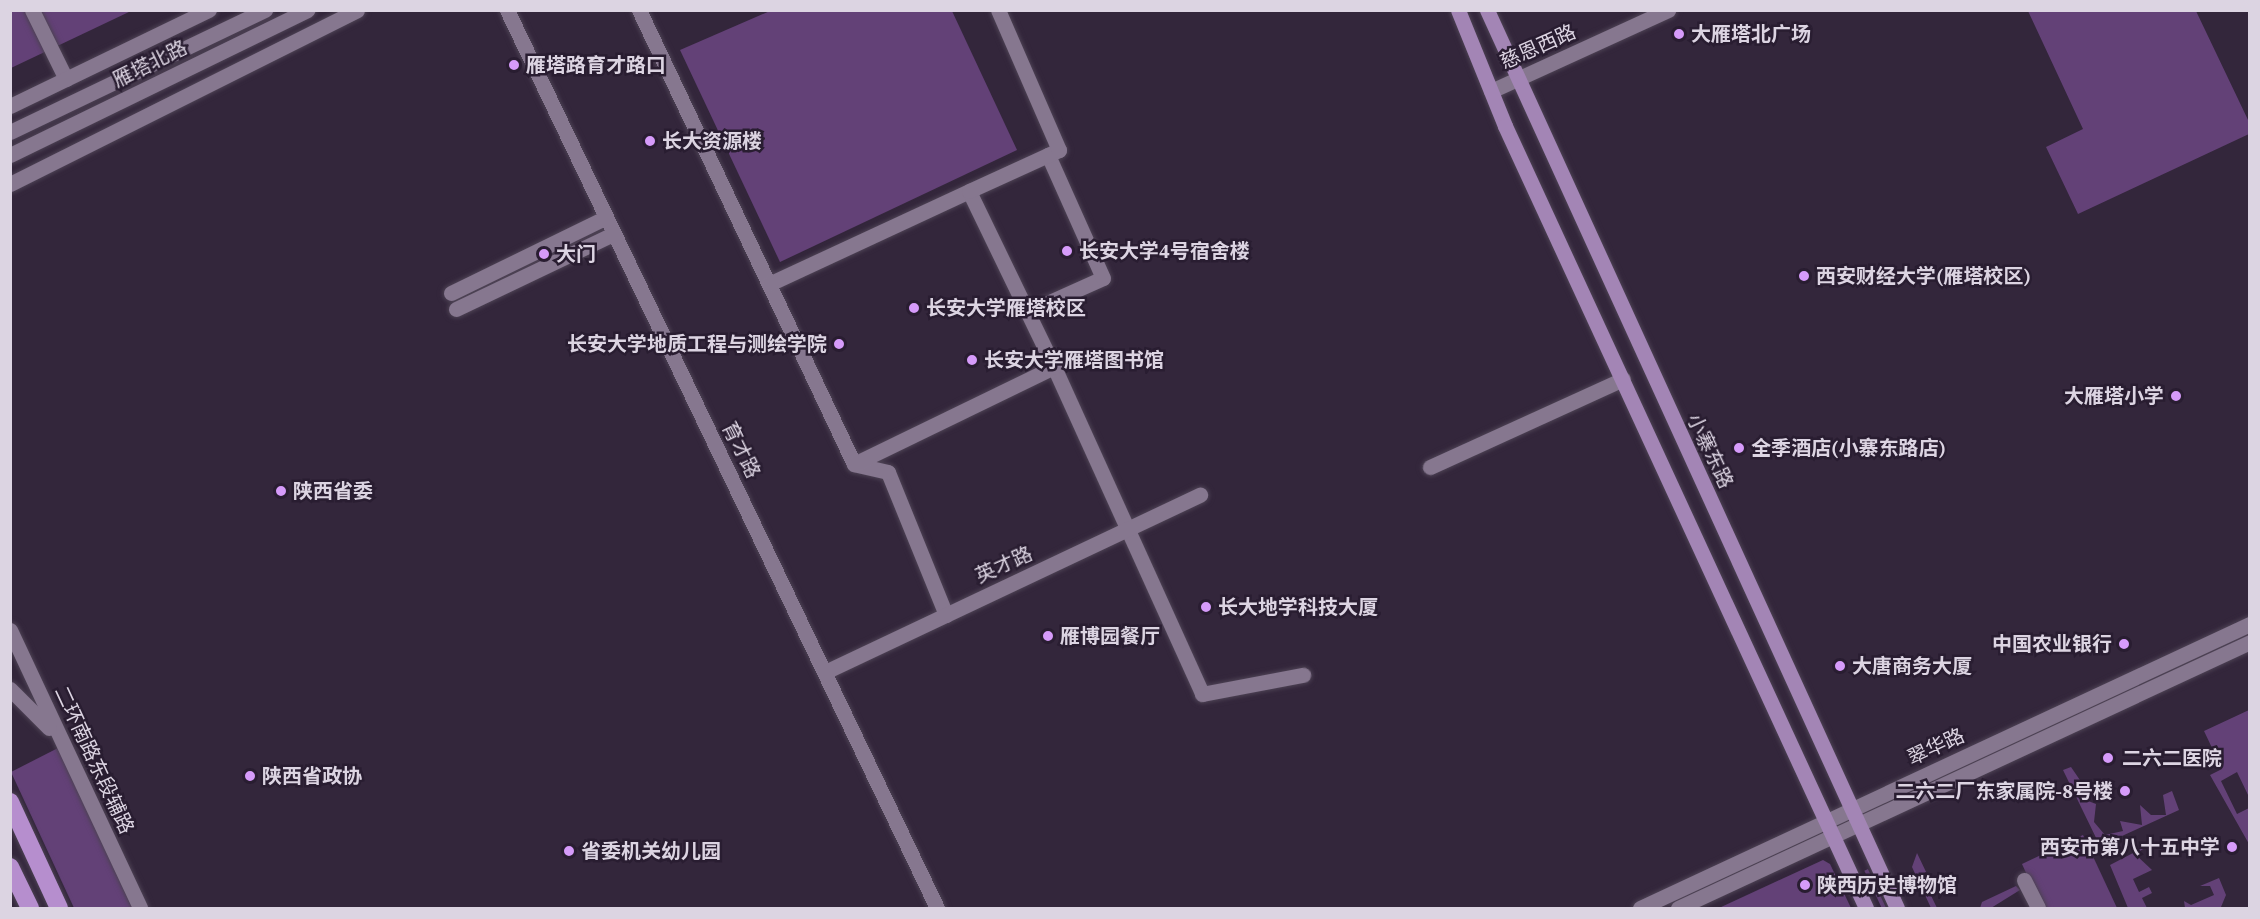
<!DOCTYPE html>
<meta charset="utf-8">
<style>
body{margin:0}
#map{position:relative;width:2260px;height:919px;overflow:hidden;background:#33263b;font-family:"Source Serif 4","Noto Sans SC",serif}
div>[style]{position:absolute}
.green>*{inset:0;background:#634177;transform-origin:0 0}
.roads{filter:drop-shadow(0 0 2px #4d4254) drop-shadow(0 0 2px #4d4254)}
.street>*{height:15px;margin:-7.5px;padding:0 7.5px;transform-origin:7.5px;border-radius:7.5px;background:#86778f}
.secondary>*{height:15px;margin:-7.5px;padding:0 7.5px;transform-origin:7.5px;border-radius:7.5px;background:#86778f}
.primary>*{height:15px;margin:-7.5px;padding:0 7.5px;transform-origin:7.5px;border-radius:7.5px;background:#a385b5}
.highway>*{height:18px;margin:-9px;padding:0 9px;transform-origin:9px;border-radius:9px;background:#b68ece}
.dots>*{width:16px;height:16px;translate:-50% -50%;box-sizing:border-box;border:3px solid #291d31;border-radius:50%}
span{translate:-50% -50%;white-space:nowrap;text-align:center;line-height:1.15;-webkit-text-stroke:5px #291d31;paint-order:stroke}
.poi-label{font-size:20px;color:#dcd4e2;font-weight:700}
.left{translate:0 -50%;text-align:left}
.right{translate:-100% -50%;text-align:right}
.street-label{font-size:20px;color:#dcd4e2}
.frame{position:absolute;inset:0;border:12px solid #dcd4e2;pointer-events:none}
</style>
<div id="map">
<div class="green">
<div style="clip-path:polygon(11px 11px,131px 11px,11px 68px)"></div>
<div style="clip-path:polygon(770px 11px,952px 11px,1017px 150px,780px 262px,680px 50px)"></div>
<div style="clip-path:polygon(2028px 11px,2196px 11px,2249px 122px,2249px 134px,2078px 214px,2046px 147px,2083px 129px)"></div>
<div style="clip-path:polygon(2249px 710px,2249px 797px,2237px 772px,2221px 781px,2237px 814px,2249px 808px,2249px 844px,2210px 775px,2222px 769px,2204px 731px)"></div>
<div style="clip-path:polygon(58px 748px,132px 908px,74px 908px,11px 772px)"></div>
<div style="clip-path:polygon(2071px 767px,2084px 786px,2079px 791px,2083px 799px,2096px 804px,2094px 822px,2105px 835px,2123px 831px,2120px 821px,2142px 825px,2140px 805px,2151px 815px,2166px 815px,2163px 795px,2172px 791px,2179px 810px,2100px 846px,2063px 770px)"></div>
<div style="clip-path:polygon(2083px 835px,2117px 908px,2042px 908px,2022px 864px)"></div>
<div style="clip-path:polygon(2156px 841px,2135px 854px,2152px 870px,2133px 879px,2139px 892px,2149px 887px,2152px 893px,2142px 898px,2147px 908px,2128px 908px,2110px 865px)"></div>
<div style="clip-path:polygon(1917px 853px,1928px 876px,1923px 879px,1937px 908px,1931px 908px,1912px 867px)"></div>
<div style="clip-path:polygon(1823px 860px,1830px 864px,1851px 908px,1719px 908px)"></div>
<div style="left:1868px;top:869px;width:43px;height:4px;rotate:65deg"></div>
<div style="clip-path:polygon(2219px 878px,2226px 895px,2221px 907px,2185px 908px,2184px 901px,2191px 905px,2214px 895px,2210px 886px,2200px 886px)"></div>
<div style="clip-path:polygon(2016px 886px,2020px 890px,1991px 908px,1980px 908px,1982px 902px)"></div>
</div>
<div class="roads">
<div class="street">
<div style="left:32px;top:10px;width:77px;rotate:63.8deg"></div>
<div style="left:639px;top:10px;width:502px;rotate:64.66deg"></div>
<div style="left:10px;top:106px;width:221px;rotate:-25.8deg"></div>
<div style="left:10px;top:184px;width:388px;rotate:-26.6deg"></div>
<div style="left:769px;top:284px;width:221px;rotate:-24.9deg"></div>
<div style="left:451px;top:293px;width:171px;rotate:-26deg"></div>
<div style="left:456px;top:309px;width:174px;rotate:-25.5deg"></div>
<div style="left:1027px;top:312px;width:83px;rotate:-24.1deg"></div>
<div style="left:1103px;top:278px;width:135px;rotate:-114.1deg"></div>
<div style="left:1054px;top:367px;width:359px;rotate:65.6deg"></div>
<div style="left:1202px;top:694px;width:103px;rotate:-10.7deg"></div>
<div style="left:1430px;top:467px;width:212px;rotate:-24.5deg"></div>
<div style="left:946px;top:615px;width:154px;rotate:-112.1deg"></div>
<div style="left:888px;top:472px;width:35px;rotate:-167deg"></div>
<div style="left:854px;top:464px;width:222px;rotate:-25.9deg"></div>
<div style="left:1054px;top:367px;width:195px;rotate:-115.8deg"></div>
<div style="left:969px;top:191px;width:99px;rotate:-24.5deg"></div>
<div style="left:1059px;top:150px;width:153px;rotate:-113.5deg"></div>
<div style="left:825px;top:672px;width:415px;rotate:-25.3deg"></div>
<div style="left:2024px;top:880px;width:31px;rotate:63deg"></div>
</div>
<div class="secondary">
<div style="left:507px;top:10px;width:996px;rotate:64.41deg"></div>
<div style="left:1491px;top:91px;width:195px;rotate:-24.6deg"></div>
<div style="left:10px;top:132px;width:283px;rotate:-25.6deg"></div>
<div style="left:10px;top:155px;width:331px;rotate:-26deg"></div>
<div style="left:10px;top:630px;width:307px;rotate:64.9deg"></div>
<div style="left:10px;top:689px;width:55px;rotate:45deg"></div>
<div style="left:1640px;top:908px;width:673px;rotate:-24.97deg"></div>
<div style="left:1678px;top:908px;width:631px;rotate:-24.94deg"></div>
</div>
<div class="primary">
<div style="left:1458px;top:10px;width:125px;rotate:67.9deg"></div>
<div style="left:1505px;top:126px;width:861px;rotate:65.22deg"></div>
<div style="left:1487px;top:10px;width:987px;rotate:65.46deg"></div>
</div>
<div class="highway">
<div style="left:10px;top:802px;width:117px;rotate:65.2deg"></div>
<div style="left:10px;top:867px;width:46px;rotate:64deg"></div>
</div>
</div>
<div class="dots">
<div style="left:1679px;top:34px;background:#d69bfa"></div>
<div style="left:514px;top:65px;background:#d69bfa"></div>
<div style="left:650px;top:141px;background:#d69bfa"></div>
<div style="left:1067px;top:251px;background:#d69bfa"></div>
<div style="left:544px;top:254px;background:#d69bfa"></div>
<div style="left:1804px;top:276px;background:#d69bfa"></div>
<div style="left:914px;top:308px;background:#d69bfa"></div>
<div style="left:839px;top:344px;background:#d69bfa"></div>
<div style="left:972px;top:360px;background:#d69bfa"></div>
<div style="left:2176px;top:396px;background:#d69bfa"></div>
<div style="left:1739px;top:448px;background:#d69bfa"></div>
<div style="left:281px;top:491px;background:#d69bfa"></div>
<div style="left:1206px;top:607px;background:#d69bfa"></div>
<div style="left:1048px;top:636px;background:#d69bfa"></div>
<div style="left:2124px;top:644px;background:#d69bfa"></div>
<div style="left:1840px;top:666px;background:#d69bfa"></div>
<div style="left:2108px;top:758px;background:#d69bfa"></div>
<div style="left:250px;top:776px;background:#d69bfa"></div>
<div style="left:2125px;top:791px;background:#d69bfa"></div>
<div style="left:2232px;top:847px;background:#d69bfa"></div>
<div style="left:569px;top:851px;background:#d69bfa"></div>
<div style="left:1805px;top:885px;background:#d69bfa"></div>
</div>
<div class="poi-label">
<span class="left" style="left:1691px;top:34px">大雁塔北广场</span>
<span class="left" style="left:526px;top:65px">雁塔路育才路口</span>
<span class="left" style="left:662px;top:141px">长大资源楼</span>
<span class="left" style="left:1079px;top:251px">长安大学4号宿舍楼</span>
<span class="left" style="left:556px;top:254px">大门</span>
<span class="left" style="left:1816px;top:276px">西安财经大学(雁塔校区)</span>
<span class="left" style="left:926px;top:308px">长安大学雁塔校区</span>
<span class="right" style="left:827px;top:344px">长安大学地质工程与测绘学院</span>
<span class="left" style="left:984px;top:360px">长安大学雁塔图书馆</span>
<span class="right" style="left:2164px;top:396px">大雁塔小学</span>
<span class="left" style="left:1751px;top:448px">全季酒店(小寨东路店)</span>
<span class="left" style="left:293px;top:491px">陕西省委</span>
<span class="left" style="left:1218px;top:607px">长大地学科技大厦</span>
<span class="left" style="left:1060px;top:636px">雁博园餐厅</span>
<span class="right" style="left:2112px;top:644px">中国农业银行</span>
<span class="left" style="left:1852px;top:666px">大唐商务大厦</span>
<span class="left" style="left:2122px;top:758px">二六二医院</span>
<span class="left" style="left:262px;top:776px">陕西省政协</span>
<span class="right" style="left:2113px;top:791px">二六二厂东家属院-8号楼</span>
<span class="right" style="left:2220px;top:847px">西安市第八十五中学</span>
<span class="left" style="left:581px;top:851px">省委机关幼儿园</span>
<span class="left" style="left:1817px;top:885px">陕西历史博物馆</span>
</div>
<div class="street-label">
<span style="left:1538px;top:47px;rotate:-24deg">慈恩西路</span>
<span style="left:150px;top:64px;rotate:-26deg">雁塔北路</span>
<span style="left:741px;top:450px;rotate:64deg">育才路</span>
<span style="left:1710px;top:451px;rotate:65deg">小寨东路</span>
<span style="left:1004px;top:565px;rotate:-24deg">英才路</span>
<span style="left:1936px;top:747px;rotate:-25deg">翠华路</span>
<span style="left:94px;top:760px;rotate:65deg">二环南路东段辅路</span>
</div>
<div class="frame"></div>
</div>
